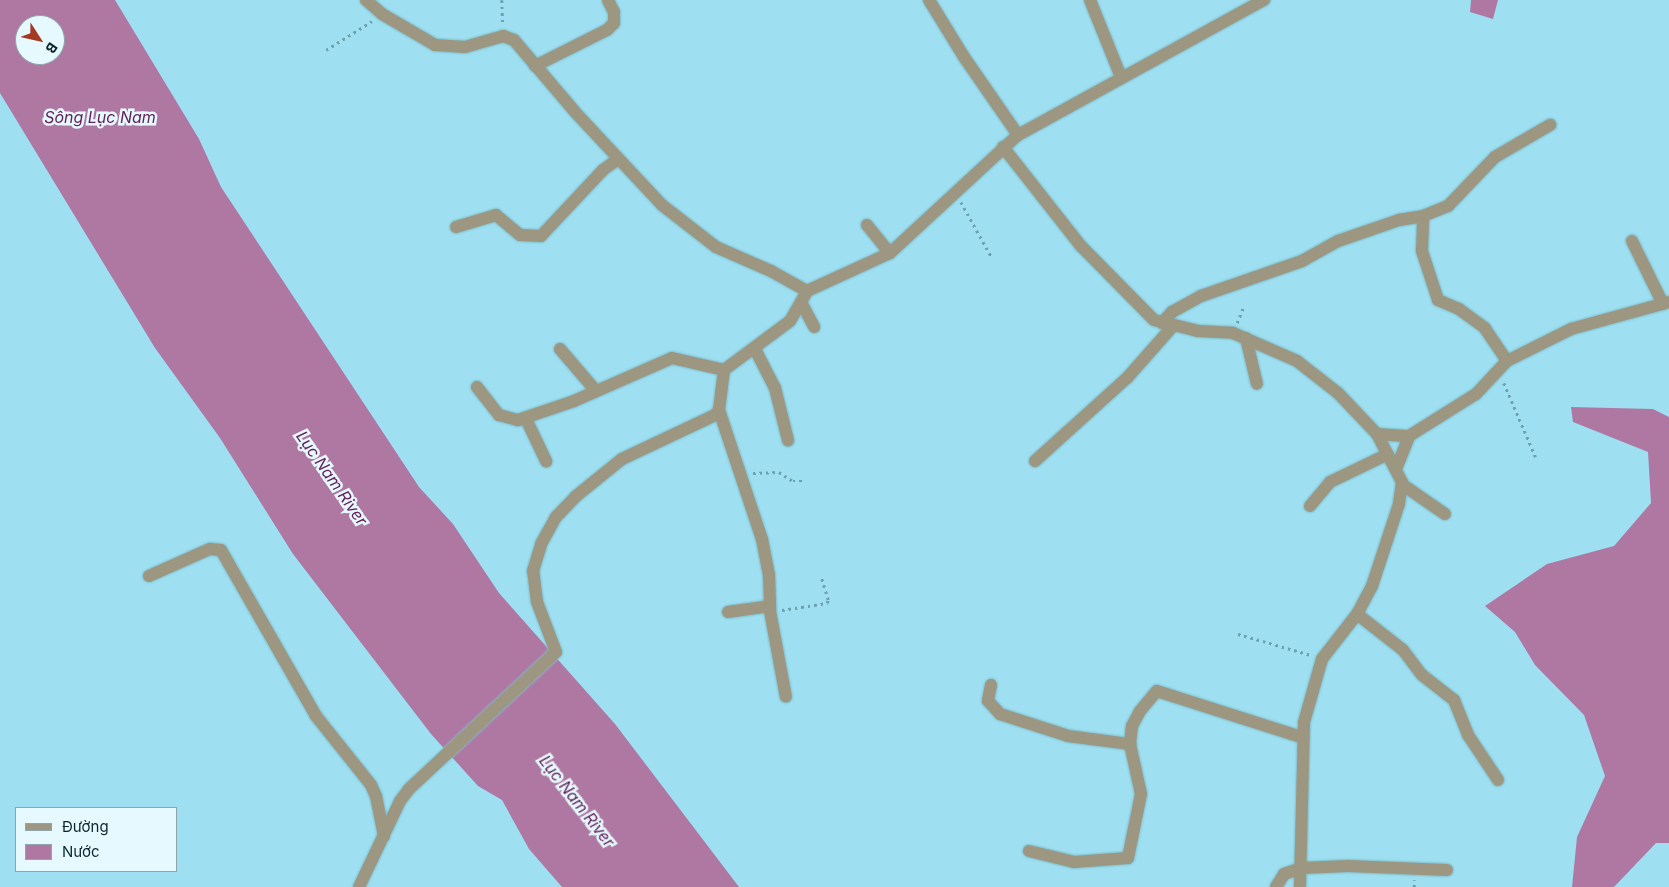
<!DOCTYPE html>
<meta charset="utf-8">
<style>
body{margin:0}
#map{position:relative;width:1669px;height:887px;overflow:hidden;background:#9ee0f1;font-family:Inter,sans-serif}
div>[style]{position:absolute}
.water>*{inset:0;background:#af78a3}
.path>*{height:2.5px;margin-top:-1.25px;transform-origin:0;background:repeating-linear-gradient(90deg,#6ca1ae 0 2.5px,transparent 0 6.5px)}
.roads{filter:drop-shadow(0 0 1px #81bbca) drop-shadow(0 0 1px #81bbca)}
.minor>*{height:12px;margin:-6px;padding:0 6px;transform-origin:6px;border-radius:6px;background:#9d9781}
span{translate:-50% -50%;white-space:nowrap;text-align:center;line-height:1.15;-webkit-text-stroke:5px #e6f9fe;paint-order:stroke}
.water-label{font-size:16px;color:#65225a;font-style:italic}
.legend{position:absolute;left:15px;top:807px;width:162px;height:65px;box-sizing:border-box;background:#e6f9fe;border:1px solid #8ea5aa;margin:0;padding:6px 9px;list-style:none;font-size:15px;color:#0b272d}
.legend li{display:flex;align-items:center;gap:10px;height:25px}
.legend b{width:25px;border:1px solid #8ea5aa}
.north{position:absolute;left:15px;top:15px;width:50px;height:50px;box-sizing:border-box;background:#e6f9fe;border:1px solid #8ea5aa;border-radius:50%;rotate:125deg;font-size:14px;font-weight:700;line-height:20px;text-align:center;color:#0b272d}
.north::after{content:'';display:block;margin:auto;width:18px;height:22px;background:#a33a22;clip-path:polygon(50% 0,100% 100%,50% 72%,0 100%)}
</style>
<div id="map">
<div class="water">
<div style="clip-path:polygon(evenodd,0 0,115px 0,199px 139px,221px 187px,419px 487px,453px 524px,499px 593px,615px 724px,739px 887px,562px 887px,529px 849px,502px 800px,478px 786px,431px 734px,293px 554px,220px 438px,155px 348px,0 93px,0 0,25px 25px,55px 25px,55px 55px,25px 55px,25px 25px)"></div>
<div style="clip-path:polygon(1471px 0,1498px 0,1493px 19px,1470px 12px)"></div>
<div style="clip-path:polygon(1571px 407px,1653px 409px,1669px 417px,1669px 843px,1656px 843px,1614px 887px,1572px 887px,1577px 837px,1605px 776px,1584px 715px,1535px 665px,1515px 632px,1485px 606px,1547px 564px,1614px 546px,1651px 503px,1648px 452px,1573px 422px)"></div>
</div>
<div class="path">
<div style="left:502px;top:0;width:25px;rotate:88deg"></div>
<div style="left:326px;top:50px;width:54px;rotate:-32.2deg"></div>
<div style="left:961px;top:202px;width:62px;rotate:60.9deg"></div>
<div style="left:1237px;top:323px;width:16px;rotate:-68deg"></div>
<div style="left:1504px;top:383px;width:84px;rotate:66.8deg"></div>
<div style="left:753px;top:473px;width:26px;rotate:-2deg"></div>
<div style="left:779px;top:472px;width:17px;rotate:33deg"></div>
<div style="left:793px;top:481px;width:11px"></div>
<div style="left:782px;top:610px;width:46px;rotate:-8.8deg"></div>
<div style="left:827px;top:603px;width:3px;rotate:-72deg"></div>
<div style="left:828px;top:600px;width:24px;rotate:-107deg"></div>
<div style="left:1238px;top:634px;width:76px;rotate:16deg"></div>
<div style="left:1414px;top:887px;width:7px;rotate:-90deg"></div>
</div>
<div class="roads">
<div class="minor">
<div style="left:366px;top:0;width:21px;rotate:41deg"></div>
<div style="left:382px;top:14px;width:61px;rotate:30.3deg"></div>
<div style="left:435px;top:45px;width:30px;rotate:4deg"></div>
<div style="left:465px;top:47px;width:40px;rotate:-16deg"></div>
<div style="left:503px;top:36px;width:12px;rotate:20deg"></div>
<div style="left:514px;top:40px;width:94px;rotate:49.7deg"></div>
<div style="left:575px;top:112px;width:127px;rotate:46.9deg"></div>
<div style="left:662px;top:205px;width:68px;rotate:37.9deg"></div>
<div style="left:716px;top:247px;width:60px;rotate:23.6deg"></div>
<div style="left:771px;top:271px;width:41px;rotate:29.1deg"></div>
<div style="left:929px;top:0;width:67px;rotate:58.4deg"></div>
<div style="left:964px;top:57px;width:95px;rotate:55.3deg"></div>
<div style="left:1090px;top:0;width:83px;rotate:68.1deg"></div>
<div style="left:535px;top:66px;width:80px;rotate:-26.6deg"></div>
<div style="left:607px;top:30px;width:10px;rotate:-45deg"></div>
<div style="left:614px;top:23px;width:11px;rotate:-90deg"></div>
<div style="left:614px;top:12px;width:13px;rotate:-117deg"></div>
<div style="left:1003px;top:147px;width:125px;rotate:51.8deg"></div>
<div style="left:1080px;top:245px;width:105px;rotate:45.4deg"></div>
<div style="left:1154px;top:320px;width:45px;rotate:14deg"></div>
<div style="left:1198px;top:331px;width:35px;rotate:3deg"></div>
<div style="left:1233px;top:333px;width:70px;rotate:23.6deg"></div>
<div style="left:1297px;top:361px;width:52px;rotate:38deg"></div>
<div style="left:1338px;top:393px;width:57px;rotate:46.4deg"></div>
<div style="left:1377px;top:434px;width:54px;rotate:62.5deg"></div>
<div style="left:1402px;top:482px;width:22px;rotate:98deg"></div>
<div style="left:1399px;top:504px;width:86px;rotate:108.2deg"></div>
<div style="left:1372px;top:586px;width:32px;rotate:118deg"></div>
<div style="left:1357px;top:614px;width:57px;rotate:127.9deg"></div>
<div style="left:1322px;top:659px;width:66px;rotate:105.9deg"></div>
<div style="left:1304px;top:722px;width:165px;rotate:91.4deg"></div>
<div style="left:867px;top:225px;width:36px;rotate:51deg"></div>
<div style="left:456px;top:227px;width:42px;rotate:-16.7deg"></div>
<div style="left:496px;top:215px;width:31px;rotate:40deg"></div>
<div style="left:520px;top:235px;width:21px;rotate:3deg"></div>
<div style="left:541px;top:236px;width:91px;rotate:-46.8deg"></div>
<div style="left:603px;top:170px;width:17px;rotate:-36deg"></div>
<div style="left:1632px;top:241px;width:70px;rotate:63.8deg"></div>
<div style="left:802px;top:304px;width:26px;rotate:62deg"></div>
<div style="left:1162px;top:323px;width:15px;rotate:-48deg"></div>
<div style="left:1172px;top:312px;width:33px;rotate:-29deg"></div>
<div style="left:1201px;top:296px;width:107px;rotate:-19.1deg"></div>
<div style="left:1302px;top:261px;width:41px;rotate:-29.1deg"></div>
<div style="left:1338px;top:241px;width:65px;rotate:-19deg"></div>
<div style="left:1399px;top:220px;width:24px;rotate:-9deg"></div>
<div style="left:1246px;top:338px;width:47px;rotate:76.6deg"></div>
<div style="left:560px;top:349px;width:55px;rotate:49.4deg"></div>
<div style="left:755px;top:349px;width:44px;rotate:62.9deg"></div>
<div style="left:775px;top:388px;width:54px;rotate:76deg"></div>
<div style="left:1507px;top:361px;width:40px;rotate:-124deg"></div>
<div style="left:1485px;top:328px;width:32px;rotate:-144deg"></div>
<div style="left:1459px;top:309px;width:23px;rotate:-157deg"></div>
<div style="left:1438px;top:300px;width:52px;rotate:-108.1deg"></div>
<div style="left:1422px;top:251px;width:35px;rotate:-88deg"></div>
<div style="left:1423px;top:216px;width:27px;rotate:-22deg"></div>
<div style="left:1448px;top:206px;width:68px;rotate:-46.2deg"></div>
<div style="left:1495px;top:157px;width:64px;rotate:-30.2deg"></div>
<div style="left:477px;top:387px;width:36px;rotate:52deg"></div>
<div style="left:499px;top:415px;width:20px;rotate:15deg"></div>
<div style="left:518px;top:420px;width:59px;rotate:-18.7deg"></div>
<div style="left:574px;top:401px;width:107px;rotate:-23.7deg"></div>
<div style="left:672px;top:358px;width:53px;rotate:13deg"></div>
<div style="left:719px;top:410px;width:136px;rotate:71.6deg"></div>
<div style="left:762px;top:539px;width:37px;rotate:79deg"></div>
<div style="left:769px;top:575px;width:36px;rotate:88deg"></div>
<div style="left:770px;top:611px;width:87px;rotate:79.5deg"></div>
<div style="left:526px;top:419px;width:47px;rotate:64.5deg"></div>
<div style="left:1377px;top:434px;width:32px;rotate:4deg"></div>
<div style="left:1035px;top:461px;width:124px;rotate:-42.1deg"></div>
<div style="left:1127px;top:378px;width:69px;rotate:-48.5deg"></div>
<div style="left:1396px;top:469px;width:35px;rotate:-68deg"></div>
<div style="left:1409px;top:436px;width:79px;rotate:-32.1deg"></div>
<div style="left:1476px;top:394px;width:45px;rotate:-46.8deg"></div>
<div style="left:1507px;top:361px;width:72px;rotate:-26.6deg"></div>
<div style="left:1571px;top:329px;width:102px;rotate:-15.4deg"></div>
<div style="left:1403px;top:485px;width:51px;rotate:34.6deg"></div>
<div style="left:1310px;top:506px;width:31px;rotate:-50deg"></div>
<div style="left:1330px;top:482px;width:64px;rotate:-25.8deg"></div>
<div style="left:149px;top:576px;width:67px;rotate:-23.9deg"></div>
<div style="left:210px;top:549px;width:11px;rotate:5deg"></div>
<div style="left:221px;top:550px;width:191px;rotate:60.2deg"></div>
<div style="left:316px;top:716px;width:88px;rotate:51.4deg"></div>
<div style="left:371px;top:785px;width:12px;rotate:66deg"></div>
<div style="left:376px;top:796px;width:41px;rotate:78.7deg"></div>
<div style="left:728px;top:612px;width:42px;rotate:-8.1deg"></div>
<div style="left:1357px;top:614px;width:58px;rotate:38deg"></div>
<div style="left:1403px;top:650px;width:31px;rotate:53deg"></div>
<div style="left:1422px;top:675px;width:41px;rotate:38deg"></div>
<div style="left:1454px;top:700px;width:38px;rotate:68deg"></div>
<div style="left:1468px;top:735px;width:54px;rotate:56.3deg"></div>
<div style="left:991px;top:685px;width:16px;rotate:101deg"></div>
<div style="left:988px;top:701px;width:18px;rotate:47deg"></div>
<div style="left:1000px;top:714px;width:71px;rotate:17.9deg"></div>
<div style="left:1068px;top:736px;width:63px;rotate:7.4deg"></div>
<div style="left:1029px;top:851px;width:46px;rotate:13.7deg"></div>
<div style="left:1074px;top:862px;width:54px;rotate:-4.2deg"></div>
<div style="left:1128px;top:858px;width:65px;rotate:-78.5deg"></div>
<div style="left:1141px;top:794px;width:51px;rotate:-102.4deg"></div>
<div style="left:1130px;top:744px;width:18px;rotate:-84deg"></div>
<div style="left:1132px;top:726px;width:17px;rotate:-62deg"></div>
<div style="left:1140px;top:711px;width:26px;rotate:-50deg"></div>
<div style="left:1157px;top:691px;width:151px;rotate:17.7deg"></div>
<div style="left:359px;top:887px;width:95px;rotate:-64.5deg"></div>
<div style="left:400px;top:801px;width:15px;rotate:-53deg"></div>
<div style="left:409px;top:789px;width:201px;rotate:-43deg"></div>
<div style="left:556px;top:652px;width:53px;rotate:-110.8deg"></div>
<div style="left:537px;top:602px;width:31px;rotate:-97deg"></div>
<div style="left:533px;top:571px;width:28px;rotate:-73deg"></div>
<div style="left:541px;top:544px;width:31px;rotate:-61deg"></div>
<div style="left:556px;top:517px;width:28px;rotate:-46deg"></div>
<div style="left:575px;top:497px;width:60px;rotate:-39deg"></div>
<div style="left:622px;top:459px;width:103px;rotate:-25.3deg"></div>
<div style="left:715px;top:415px;width:6px;rotate:-51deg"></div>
<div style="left:719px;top:410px;width:40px;rotate:-82.9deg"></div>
<div style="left:724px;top:370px;width:82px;rotate:-36.6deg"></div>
<div style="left:790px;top:321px;width:34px;rotate:-60deg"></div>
<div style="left:807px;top:291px;width:91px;rotate:-24.6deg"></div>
<div style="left:890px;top:253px;width:174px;rotate:-42.7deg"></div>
<div style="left:1018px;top:135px;width:281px;rotate:-28.8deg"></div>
<div style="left:1276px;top:887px;width:15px;rotate:-58deg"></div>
<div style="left:1284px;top:874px;width:18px;rotate:-19deg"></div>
<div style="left:1301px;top:868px;width:47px;rotate:-2.4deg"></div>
<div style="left:1348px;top:866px;width:99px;rotate:2.3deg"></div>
</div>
</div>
<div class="water-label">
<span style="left:100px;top:117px">Sông Lục Nam</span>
<span style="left:332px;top:478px;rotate:55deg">Lục Nam River</span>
<span style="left:577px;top:801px;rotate:52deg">Lục Nam River</span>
</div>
<ul class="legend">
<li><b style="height:6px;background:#9d9781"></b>Đường</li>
<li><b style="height:14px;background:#af78a3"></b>Nước</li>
</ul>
<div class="north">B</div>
</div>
